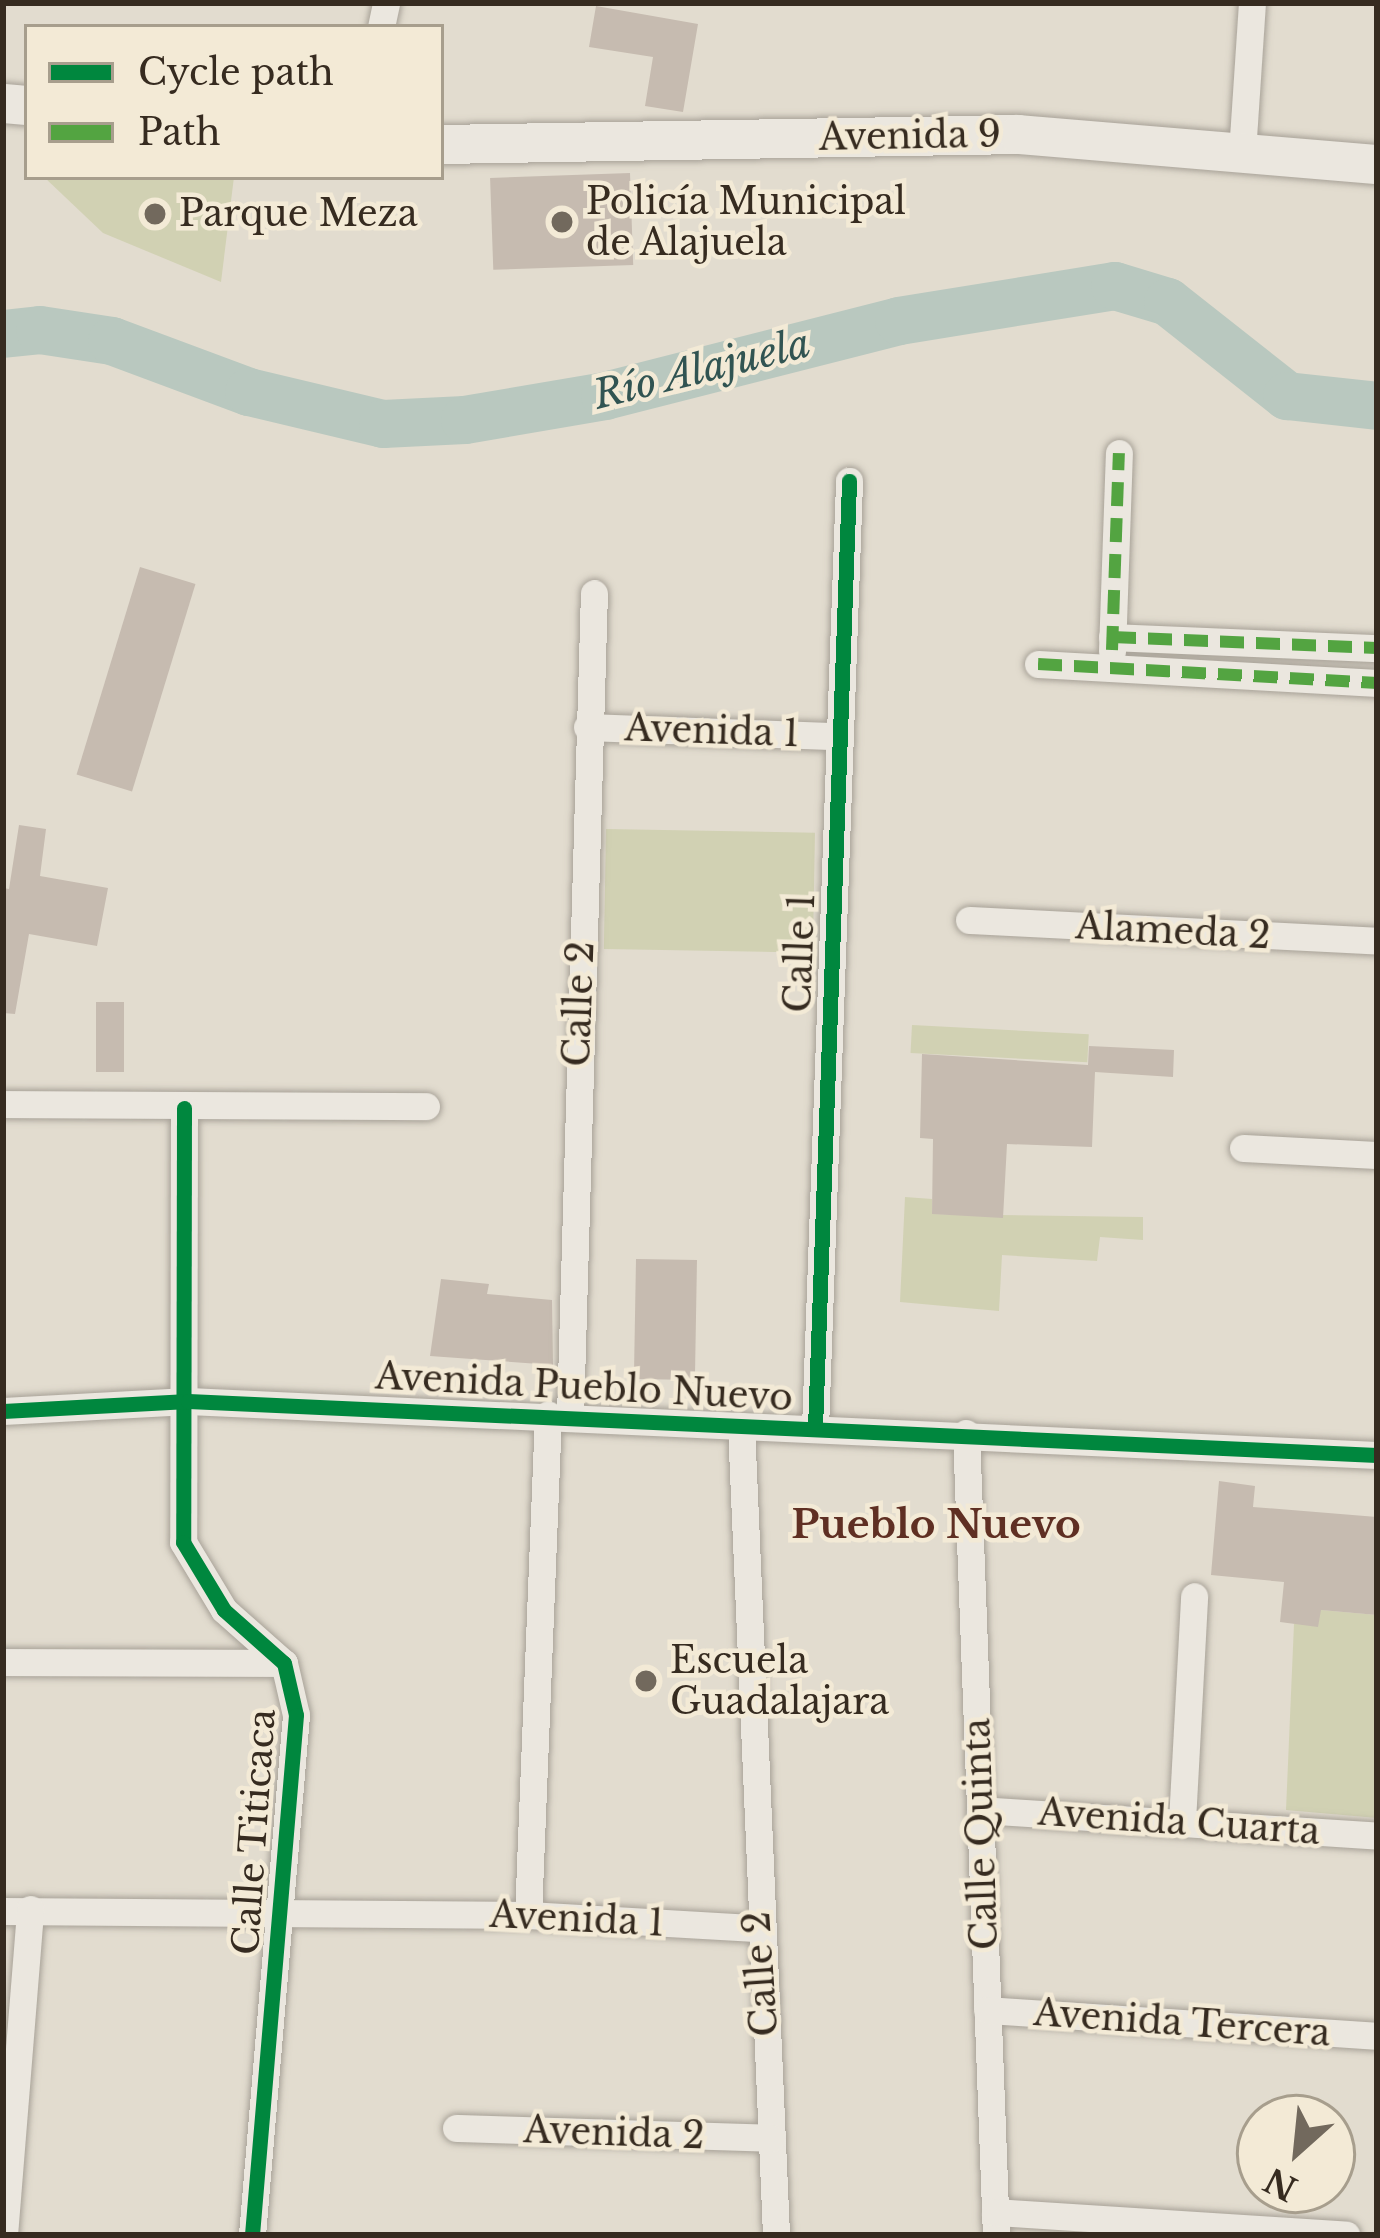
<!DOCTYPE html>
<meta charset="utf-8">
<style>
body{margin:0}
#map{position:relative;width:1380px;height:2238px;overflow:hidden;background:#e2dccf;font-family:"Libre Baskerville",serif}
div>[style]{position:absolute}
.green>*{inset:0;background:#d1d1b3;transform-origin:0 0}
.river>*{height:48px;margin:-24px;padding:0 24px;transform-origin:24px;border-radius:24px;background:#b9c8bf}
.building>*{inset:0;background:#c6bbb0;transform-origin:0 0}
.roads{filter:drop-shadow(0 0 3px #a8a298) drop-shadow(0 0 3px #a8a298)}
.street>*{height:27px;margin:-13.5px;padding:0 13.5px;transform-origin:13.5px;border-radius:13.5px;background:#ebe7df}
.secondary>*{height:39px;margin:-19.5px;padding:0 19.5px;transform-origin:19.5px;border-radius:19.5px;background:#ebe7df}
.quiet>*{height:12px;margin-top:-6px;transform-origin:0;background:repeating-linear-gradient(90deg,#53a441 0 24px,transparent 0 36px)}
.cycleway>*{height:15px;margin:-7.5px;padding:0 7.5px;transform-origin:7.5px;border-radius:7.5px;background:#00873e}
.dots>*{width:33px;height:33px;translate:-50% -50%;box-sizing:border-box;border:6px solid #f3ead6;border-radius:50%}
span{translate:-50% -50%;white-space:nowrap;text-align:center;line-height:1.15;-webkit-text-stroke:9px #f3ead6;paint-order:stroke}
.street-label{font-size:36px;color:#362b20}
.poi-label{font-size:36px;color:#362b20}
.left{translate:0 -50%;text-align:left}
.water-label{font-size:39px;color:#315452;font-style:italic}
.neighbourhood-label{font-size:39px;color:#5f2f23;font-weight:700}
.frame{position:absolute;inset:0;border:6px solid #362b20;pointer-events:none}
.legend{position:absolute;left:24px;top:24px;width:420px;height:156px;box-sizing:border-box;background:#f3ead6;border:3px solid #a79e8d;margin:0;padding:15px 21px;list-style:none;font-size:36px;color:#362b20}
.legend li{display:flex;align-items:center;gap:24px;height:60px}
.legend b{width:60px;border:3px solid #a79e8d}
.north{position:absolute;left:1236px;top:2094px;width:120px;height:120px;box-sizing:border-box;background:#f3ead6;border:3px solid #a79e8d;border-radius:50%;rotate:207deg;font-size:33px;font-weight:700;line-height:48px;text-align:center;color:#362b20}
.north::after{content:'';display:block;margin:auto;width:42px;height:54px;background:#72695d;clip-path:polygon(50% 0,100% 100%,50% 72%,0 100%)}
</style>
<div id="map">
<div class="green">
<div style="clip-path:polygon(44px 177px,234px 177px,221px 282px,103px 233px)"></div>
<div style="left:606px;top:829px;width:209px;height:120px;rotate:1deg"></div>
<div style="left:912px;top:1025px;width:177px;height:28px;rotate:3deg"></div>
<div style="clip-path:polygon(905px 1197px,932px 1199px,932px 1214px,1143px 1217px,1143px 1240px,1100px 1237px,1097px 1261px,1002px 1255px,999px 1311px,900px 1302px)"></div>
<div style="clip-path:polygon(1321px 1610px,1377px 1615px,1377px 1818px,1286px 1810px,1294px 1624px)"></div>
</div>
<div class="river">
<div style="left:3px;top:334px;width:37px;rotate:-6deg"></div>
<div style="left:40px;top:330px;width:73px;rotate:8.7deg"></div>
<div style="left:112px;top:341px;width:146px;rotate:20.4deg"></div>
<div style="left:249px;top:392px;width:138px;rotate:13.4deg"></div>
<div style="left:383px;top:424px;width:82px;rotate:-2.8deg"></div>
<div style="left:465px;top:420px;width:142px;rotate:-9.7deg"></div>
<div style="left:605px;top:396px;width:303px;rotate:-14.3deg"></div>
<div style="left:899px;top:321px;width:219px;rotate:-9.2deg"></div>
<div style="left:1115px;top:286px;width:55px;rotate:16.8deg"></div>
<div style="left:1168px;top:302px;width:152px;rotate:38.3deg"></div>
<div style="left:1287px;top:396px;width:91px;rotate:6.3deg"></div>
</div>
<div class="building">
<div style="clip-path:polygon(596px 6px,698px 24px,683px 112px,645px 106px,653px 57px,589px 47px)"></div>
<div style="left:630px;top:173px;width:92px;height:140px;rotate:88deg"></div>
<div style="left:140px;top:567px;width:58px;height:217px;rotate:17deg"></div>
<div style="clip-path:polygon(19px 825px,46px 829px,40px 876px,108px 888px,97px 946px,29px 934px,15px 1014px,3px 1013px,3px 888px,9px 889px)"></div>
<div style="left:96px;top:1002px;width:28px;height:70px"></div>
<div style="clip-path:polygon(1089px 1046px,1174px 1050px,1173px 1077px,1095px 1072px,1092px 1147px,1007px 1144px,1003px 1218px,932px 1214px,933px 1139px,920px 1138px,922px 1054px,1088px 1065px)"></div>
<div style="left:636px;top:1259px;width:61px;height:120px;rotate:1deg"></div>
<div style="clip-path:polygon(441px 1279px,489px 1284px,487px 1294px,552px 1300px,553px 1365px,430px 1356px)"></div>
<div style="clip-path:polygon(1219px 1481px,1255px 1486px,1253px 1507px,1377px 1517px,1377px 1615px,1321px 1610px,1318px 1627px,1280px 1622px,1284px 1582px,1211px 1575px)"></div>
</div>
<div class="roads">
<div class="street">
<div style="left:381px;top:27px;width:25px;rotate:-78deg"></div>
<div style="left:1242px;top:153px;width:150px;rotate:-86.2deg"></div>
<div style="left:1112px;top:637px;width:265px;rotate:2.4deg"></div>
<div style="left:1112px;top:651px;width:198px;rotate:-88deg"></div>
<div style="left:1038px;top:664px;width:340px;rotate:3.2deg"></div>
<div style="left:587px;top:727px;width:250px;rotate:2.1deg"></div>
<div style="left:969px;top:920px;width:409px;rotate:2.9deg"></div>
<div style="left:3px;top:1104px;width:423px;rotate:0.3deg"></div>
<div style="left:184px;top:1108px;width:434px;rotate:90.1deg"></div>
<div style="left:183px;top:1542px;width:79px;rotate:58.9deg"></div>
<div style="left:224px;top:1610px;width:80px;rotate:41.5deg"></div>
<div style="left:284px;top:1663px;width:53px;rotate:77deg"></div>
<div style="left:296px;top:1715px;width:522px;rotate:94.84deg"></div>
<div style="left:1243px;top:1148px;width:134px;rotate:3deg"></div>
<div style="left:3px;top:1411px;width:185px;rotate:-3.1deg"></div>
<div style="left:188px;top:1401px;width:1190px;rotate:2.6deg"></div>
<div style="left:570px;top:1415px;width:822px;rotate:-88.33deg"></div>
<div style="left:741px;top:1426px;width:810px;rotate:87.52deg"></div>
<div style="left:815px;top:1428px;width:948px;rotate:-87.94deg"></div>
<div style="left:966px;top:1433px;width:803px;rotate:87.86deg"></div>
<div style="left:3px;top:1662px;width:281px;rotate:0.2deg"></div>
<div style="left:980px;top:1810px;width:398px;rotate:3.7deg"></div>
<div style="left:1182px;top:1821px;width:225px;rotate:-86.9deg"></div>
<div style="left:3px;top:1911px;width:525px;rotate:0.44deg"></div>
<div style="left:528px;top:1915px;width:228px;rotate:3.3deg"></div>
<div style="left:528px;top:1915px;width:501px;rotate:-87.71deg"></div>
<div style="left:987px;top:2010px;width:391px;rotate:3.8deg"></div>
<div style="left:456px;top:2128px;width:316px;rotate:1.8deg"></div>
<div style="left:995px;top:2212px;width:352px;rotate:3.7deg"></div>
<div style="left:4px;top:2235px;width:327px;rotate:-85.4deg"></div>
</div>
<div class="secondary">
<div style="left:3px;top:103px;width:24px;rotate:5deg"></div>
<div style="left:441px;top:144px;width:577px;rotate:-0.99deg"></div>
<div style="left:1018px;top:134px;width:360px;rotate:4.8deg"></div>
</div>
</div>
<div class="quiet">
<div style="left:1112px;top:637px;width:265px;rotate:2.4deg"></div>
<div style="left:1112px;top:650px;width:197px;rotate:-88deg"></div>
<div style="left:1038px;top:664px;width:340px;rotate:3.2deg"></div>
</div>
<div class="cycleway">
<div style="left:184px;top:1108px;width:434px;rotate:90.1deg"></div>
<div style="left:183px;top:1542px;width:79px;rotate:58.9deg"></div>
<div style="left:224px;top:1610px;width:80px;rotate:41.5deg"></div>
<div style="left:284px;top:1663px;width:53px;rotate:77deg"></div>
<div style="left:296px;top:1715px;width:522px;rotate:94.84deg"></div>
<div style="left:3px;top:1411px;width:185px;rotate:-3.1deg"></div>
<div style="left:188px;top:1401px;width:1190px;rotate:2.6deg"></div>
<div style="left:815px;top:1428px;width:948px;rotate:-87.94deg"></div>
</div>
<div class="dots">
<div style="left:155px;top:214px;background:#72695d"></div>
<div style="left:562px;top:222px;background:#72695d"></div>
<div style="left:646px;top:1681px;background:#72695d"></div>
</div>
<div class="street-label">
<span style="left:910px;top:136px;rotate:-1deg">Avenida 9</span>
<span style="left:712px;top:731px;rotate:2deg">Avenida 1</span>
<span style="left:1173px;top:931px;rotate:3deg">Alameda 2</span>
<span style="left:800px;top:953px;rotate:-88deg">Calle 1</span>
<span style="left:579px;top:1004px;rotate:-88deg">Calle 2</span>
<span style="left:584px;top:1387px;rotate:3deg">Avenida Pueblo Nuevo</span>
<span style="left:1179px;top:1822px;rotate:4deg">Avenida Cuarta</span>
<span style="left:254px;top:1832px;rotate:-86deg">Calle Titicaca</span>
<span style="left:981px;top:1834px;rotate:-92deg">Calle Quinta</span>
<span style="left:577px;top:1919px;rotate:3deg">Avenida 1</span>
<span style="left:761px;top:1974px;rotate:-94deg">Calle 2</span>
<span style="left:1182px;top:2023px;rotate:4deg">Avenida Tercera</span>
<span style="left:614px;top:2133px;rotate:2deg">Avenida 2</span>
</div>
<div class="poi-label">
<span class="left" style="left:586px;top:222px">Policía Municipal<br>de Alajuela</span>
<span class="left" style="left:179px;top:214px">Parque Meza</span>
<span class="left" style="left:670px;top:1681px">Escuela<br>Guadalajara</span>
</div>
<div class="water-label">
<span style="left:702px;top:370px;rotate:-14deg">Río Alajuela</span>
</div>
<div class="neighbourhood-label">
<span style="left:936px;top:1525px">Pueblo Nuevo</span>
</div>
<div class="frame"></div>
<ul class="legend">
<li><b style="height:15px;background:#00873e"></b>Cycle path</li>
<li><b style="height:15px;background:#53a441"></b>Path</li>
</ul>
<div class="north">N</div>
</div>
